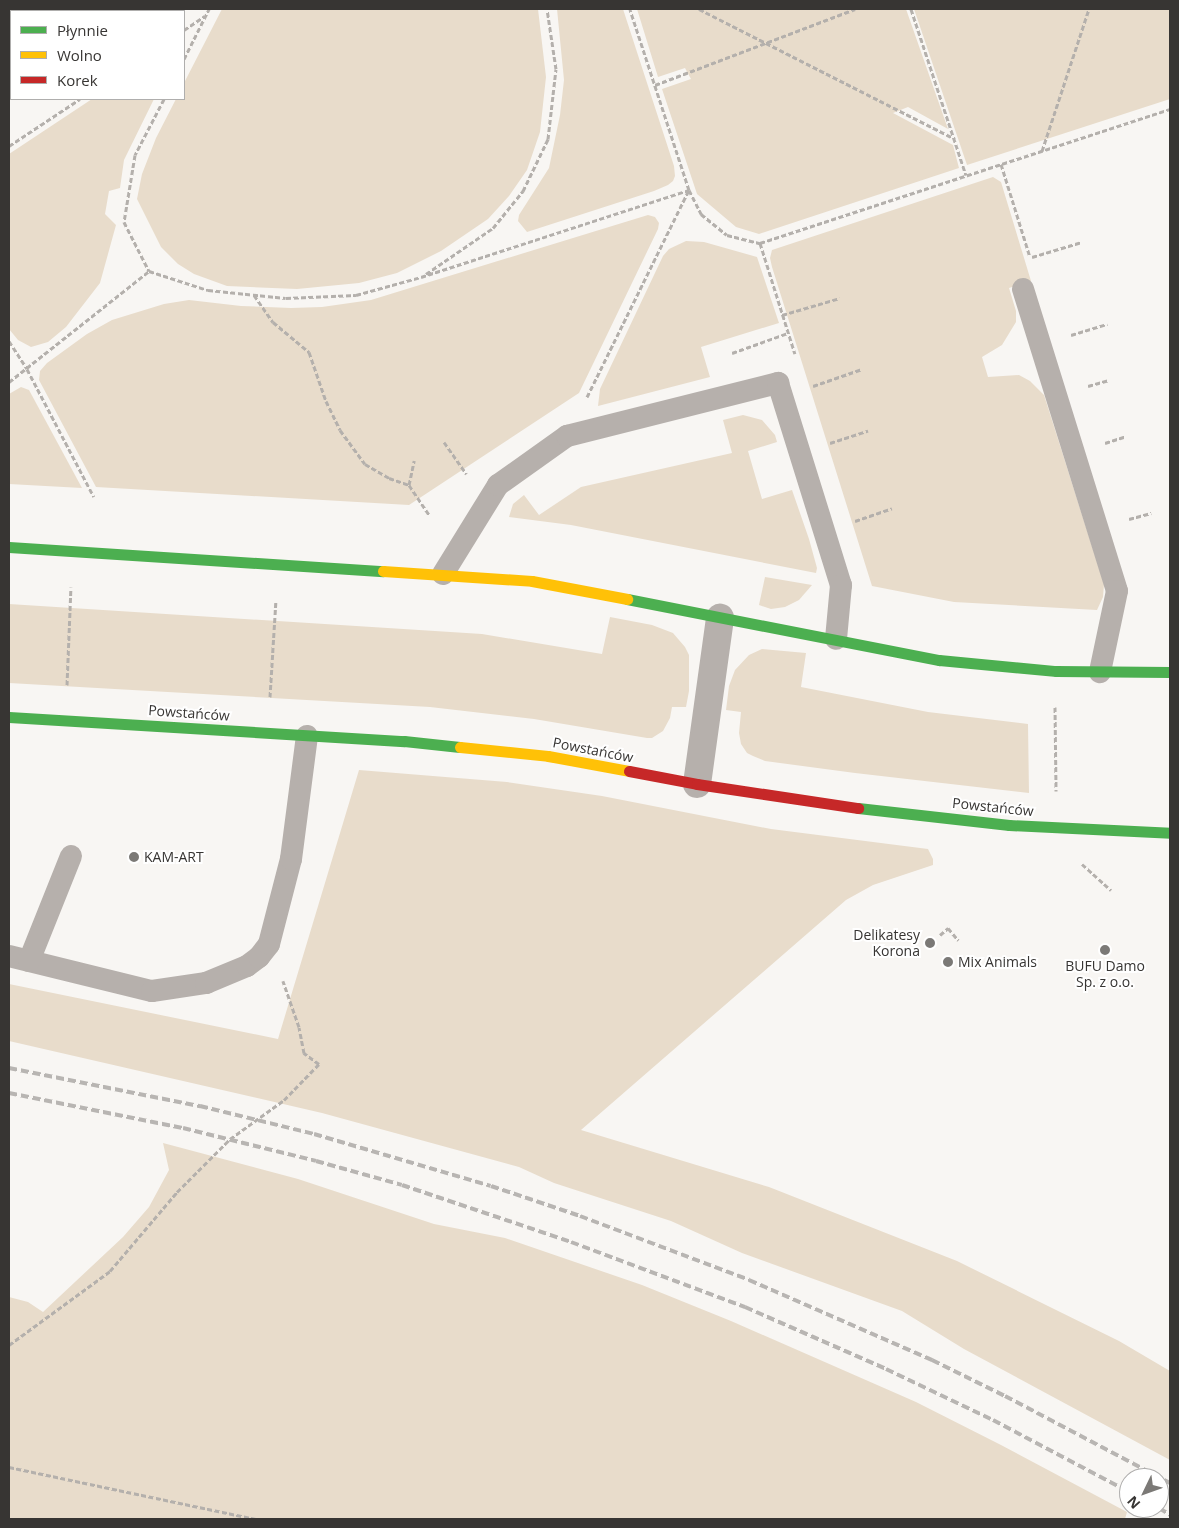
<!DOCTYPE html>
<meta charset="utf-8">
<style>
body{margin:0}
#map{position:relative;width:1179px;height:1528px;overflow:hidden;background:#f8f6f3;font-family:"Open Sans",sans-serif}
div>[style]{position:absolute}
.green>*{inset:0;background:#e8dccb}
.path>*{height:3px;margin-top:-1.5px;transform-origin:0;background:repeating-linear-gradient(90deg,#b4b0ac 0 5px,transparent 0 7.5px)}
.lane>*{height:22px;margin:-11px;padding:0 11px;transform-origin:11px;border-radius:11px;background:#b6b0ac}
.street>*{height:28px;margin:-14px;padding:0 14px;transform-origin:14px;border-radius:14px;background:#b6b0ac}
.fast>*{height:11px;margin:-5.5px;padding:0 5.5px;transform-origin:5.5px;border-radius:5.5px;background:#4caf50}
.slow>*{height:11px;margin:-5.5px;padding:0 5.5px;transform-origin:5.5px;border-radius:5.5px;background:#ffc107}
.jam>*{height:11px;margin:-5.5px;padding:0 5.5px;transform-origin:5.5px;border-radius:5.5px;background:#c62828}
.rail>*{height:4px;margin-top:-2px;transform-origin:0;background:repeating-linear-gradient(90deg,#b8b5b2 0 8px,transparent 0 12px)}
.dots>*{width:14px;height:14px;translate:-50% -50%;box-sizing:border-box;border:2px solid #fff;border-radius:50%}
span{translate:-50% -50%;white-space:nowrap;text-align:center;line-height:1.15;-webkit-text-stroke:4px #fff;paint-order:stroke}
.street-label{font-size:14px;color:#373533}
.poi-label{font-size:14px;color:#373533}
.left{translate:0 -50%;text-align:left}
.right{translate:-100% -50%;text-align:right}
.frame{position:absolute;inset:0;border:10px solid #373533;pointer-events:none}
.legend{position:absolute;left:10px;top:10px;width:175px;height:90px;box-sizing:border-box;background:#fff;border:1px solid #afaead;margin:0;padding:6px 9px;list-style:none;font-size:15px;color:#373533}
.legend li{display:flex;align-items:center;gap:10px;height:25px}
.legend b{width:25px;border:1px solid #afaead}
.north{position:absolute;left:1119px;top:1468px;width:50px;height:50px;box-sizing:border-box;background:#fff;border:1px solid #afaead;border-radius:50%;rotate:228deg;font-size:14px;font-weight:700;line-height:20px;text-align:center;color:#373533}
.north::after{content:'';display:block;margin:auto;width:18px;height:22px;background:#7b7976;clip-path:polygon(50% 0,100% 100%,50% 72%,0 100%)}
</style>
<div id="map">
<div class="green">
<div style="clip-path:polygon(222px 9px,538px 9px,546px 77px,540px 132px,527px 170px,509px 196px,488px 219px,441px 251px,397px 273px,359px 283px,297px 289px,227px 286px,194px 274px,178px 264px,161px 247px,137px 199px,142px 174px,156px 138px,176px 99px,184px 99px,184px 83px)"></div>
<div style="clip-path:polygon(557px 9px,623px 9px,674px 166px,675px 176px,673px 181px,668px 185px,654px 191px,527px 232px,518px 221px,519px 215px,549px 168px,560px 115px,564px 80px)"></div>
<div style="clip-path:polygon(637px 9px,906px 9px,948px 129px,908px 107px,893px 113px,953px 145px,959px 168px,759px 234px,736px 227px,697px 194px,662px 89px,691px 79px,685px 68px,658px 77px)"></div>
<div style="clip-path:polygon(914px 9px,1170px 9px,1170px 99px,967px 165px)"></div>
<div style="clip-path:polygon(92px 99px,154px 99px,124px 160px,120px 188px,109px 191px,105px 214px,116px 225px,100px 283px,66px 327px,48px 342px,31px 347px,18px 340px,9px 329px,9px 154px)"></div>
<div style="clip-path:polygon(993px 177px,1001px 182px,1031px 281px,1009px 288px,1016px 311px,1016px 322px,1002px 345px,982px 357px,988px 377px,1019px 375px,1030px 381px,1044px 395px,1104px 584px,1103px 597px,1097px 610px,954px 602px,872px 586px,772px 267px,770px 258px,772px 250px)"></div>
<div style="clip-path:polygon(648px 215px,655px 217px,659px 223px,658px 229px,579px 393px,409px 505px,96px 487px,39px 380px,40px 371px,47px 363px,87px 334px,112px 320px,164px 304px,189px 300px,241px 306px,291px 308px,322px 307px,371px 300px)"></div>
<div style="clip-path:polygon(686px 241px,704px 242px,757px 257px,779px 323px,701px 347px,710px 377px,598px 406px,600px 389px,663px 256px,669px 249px)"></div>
<div style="clip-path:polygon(21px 387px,29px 390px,82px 488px,9px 484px,9px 394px)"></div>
<div style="clip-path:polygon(743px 415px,762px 420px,775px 435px,777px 442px,748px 451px,762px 499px,792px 490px,809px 539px,817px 568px,816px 573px,571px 525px,509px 517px,513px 504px,524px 495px,539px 515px,581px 487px,732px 453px,723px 420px)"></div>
<div style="clip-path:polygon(765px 577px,812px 585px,799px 600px,785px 607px,771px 609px,759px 605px)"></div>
<div style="clip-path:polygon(9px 604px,482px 634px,602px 654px,610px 617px,652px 625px,673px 633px,685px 647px,689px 655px,689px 691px,686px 707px,672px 707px,670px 718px,663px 731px,652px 738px,647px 738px,534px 719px,430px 707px,9px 683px)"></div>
<div style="clip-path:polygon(762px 649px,806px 653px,801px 687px,928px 712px,1028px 724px,1029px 793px,855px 773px,765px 761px,753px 756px,747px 753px,741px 744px,739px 733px,741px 712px,726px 710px,729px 686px,735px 670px,749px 655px)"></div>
<div style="clip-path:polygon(359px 770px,507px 782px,602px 796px,771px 829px,928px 849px,933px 859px,933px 865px,873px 885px,846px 900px,581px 1130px,769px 1187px,957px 1261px,1119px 1341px,1170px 1371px,1170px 1460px,964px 1349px,902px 1311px,742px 1253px,671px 1221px,554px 1183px,519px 1167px,322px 1113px,9px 1041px,9px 984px,278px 1039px)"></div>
<div style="clip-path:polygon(163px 1143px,298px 1179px,434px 1224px,505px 1238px,642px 1285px,731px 1321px,916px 1402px,1001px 1445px,1127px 1512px,1125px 1519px,9px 1519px,9px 1297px,28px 1302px,43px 1312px,123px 1237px,149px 1207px,169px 1170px)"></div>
</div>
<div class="path">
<div style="left:699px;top:9px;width:287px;rotate:26.9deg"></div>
<div style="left:911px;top:9px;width:175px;rotate:71.7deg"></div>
<div style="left:184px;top:30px;width:25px;rotate:-34deg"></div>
<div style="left:184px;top:59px;width:56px;rotate:-63.4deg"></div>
<div style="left:655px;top:85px;width:214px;rotate:-20.8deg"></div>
<div style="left:164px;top:99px;width:63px;rotate:117.4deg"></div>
<div style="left:135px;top:155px;width:68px;rotate:99.3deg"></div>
<div style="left:124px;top:222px;width:55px;rotate:63deg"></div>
<div style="left:149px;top:271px;width:62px;rotate:17.9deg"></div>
<div style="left:208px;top:290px;width:78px;rotate:5.9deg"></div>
<div style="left:286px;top:298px;width:70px;rotate:-2.5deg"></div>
<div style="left:356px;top:295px;width:67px;rotate:-15.5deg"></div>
<div style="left:421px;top:277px;width:282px;rotate:-18deg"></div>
<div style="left:689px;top:190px;width:27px;rotate:63deg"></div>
<div style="left:701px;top:214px;width:33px;rotate:39deg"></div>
<div style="left:727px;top:235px;width:34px;rotate:14deg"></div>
<div style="left:760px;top:243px;width:431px;rotate:-18.1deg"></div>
<div style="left:9px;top:146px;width:85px;rotate:-33.5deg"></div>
<div style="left:1042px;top:151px;width:150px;rotate:-71.7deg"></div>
<div style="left:1001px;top:164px;width:97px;rotate:72.7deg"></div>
<div style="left:760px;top:243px;width:116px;rotate:72.5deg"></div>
<div style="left:1032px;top:257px;width:52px;rotate:-16.7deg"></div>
<div style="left:426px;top:274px;width:81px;rotate:-34.5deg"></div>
<div style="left:493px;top:228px;width:48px;rotate:-51deg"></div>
<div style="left:523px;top:191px;width:58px;rotate:-64.3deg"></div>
<div style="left:548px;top:139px;width:70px;rotate:-83.5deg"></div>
<div style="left:556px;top:69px;width:61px;rotate:-98.5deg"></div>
<div style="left:254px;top:295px;width:33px;rotate:55deg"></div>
<div style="left:273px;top:322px;width:47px;rotate:39.8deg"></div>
<div style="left:309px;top:352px;width:52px;rotate:70.9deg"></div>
<div style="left:326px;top:401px;width:32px;rotate:64deg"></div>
<div style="left:340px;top:430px;width:42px;rotate:53.7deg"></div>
<div style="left:365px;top:464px;width:28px;rotate:30deg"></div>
<div style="left:389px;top:478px;width:21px;rotate:19deg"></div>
<div style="left:409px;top:485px;width:37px;rotate:56deg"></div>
<div style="left:782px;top:315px;width:60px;rotate:-16.3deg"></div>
<div style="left:1071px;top:335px;width:38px;rotate:-17deg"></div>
<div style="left:9px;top:341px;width:33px;rotate:57deg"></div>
<div style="left:27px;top:369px;width:144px;rotate:62.4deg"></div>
<div style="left:732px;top:353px;width:59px;rotate:-19.7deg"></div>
<div style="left:9px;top:382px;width:179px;rotate:-38.4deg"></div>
<div style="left:813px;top:386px;width:52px;rotate:-19.1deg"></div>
<div style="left:1088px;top:386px;width:22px;rotate:-16deg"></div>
<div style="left:587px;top:397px;width:231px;rotate:-63.8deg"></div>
<div style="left:689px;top:190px;width:190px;rotate:-108.1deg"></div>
<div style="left:444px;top:442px;width:39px;rotate:55deg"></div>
<div style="left:830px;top:443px;width:40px;rotate:-18deg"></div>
<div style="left:1105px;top:443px;width:22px;rotate:-18deg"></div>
<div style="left:409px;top:485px;width:25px;rotate:-78deg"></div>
<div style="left:1129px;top:519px;width:23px;rotate:-15deg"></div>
<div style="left:855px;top:521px;width:39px;rotate:-19deg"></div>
<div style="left:67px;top:685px;width:98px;rotate:-87.7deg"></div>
<div style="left:270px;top:697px;width:97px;rotate:-86.5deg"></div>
<div style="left:1055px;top:707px;width:84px;rotate:89.3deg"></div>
<div style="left:1082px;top:864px;width:39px;rotate:42deg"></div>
<div style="left:940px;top:935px;width:11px;rotate:-41deg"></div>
<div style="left:948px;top:928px;width:16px;rotate:50deg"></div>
<div style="left:9px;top:1345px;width:125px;rotate:-36.2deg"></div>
<div style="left:110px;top:1271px;width:104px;rotate:-49.7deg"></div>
<div style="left:177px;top:1192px;width:75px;rotate:-45deg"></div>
<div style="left:230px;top:1139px;width:67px;rotate:-35.8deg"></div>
<div style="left:284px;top:1100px;width:50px;rotate:-45.8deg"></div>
<div style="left:319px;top:1064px;width:19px;rotate:-144deg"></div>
<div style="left:304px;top:1053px;width:26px;rotate:-101deg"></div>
<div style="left:299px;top:1027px;width:49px;rotate:-109.2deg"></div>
<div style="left:9px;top:1467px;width:252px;rotate:11.9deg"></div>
</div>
<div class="lane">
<div style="left:1023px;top:289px;width:316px;rotate:72.7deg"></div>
<div style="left:1117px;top:591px;width:83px;rotate:101.9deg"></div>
<div style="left:443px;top:574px;width:105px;rotate:-58.3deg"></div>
<div style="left:498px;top:485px;width:85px;rotate:-35.4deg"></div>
<div style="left:567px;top:436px;width:218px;rotate:-14.1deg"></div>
<div style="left:778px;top:383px;width:212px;rotate:72.7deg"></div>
<div style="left:841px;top:585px;width:54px;rotate:95.3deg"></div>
<div style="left:9px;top:956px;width:147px;rotate:13.8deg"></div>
<div style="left:152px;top:991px;width:55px;rotate:-8.4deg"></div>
<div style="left:206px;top:983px;width:44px;rotate:-22.5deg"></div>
<div style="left:247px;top:966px;width:15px;rotate:-37deg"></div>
<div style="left:259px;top:957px;width:16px;rotate:-52deg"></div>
<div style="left:269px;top:944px;width:88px;rotate:-75.5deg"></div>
<div style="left:291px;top:859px;width:124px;rotate:-82.6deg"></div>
<div style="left:29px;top:961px;width:113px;rotate:-68.2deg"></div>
</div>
<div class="street">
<div style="left:697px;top:784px;width:168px;rotate:-82.1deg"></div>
</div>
<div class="fast">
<div style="left:9px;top:547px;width:375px;rotate:3.7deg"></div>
<div style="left:627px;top:599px;width:318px;rotate:11.1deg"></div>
<div style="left:939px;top:660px;width:118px;rotate:5.4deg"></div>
<div style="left:1056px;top:671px;width:114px;rotate:0.5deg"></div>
<div style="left:9px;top:717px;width:396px;rotate:3.5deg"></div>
<div style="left:404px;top:741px;width:56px;rotate:6.1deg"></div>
<div style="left:858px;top:808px;width:152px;rotate:6.4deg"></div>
<div style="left:1009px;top:825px;width:161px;rotate:2.8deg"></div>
</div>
<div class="slow">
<div style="left:383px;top:571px;width:149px;rotate:3.8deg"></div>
<div style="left:532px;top:581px;width:97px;rotate:10.7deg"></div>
<div style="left:460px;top:747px;width:88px;rotate:5.8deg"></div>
<div style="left:548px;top:756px;width:82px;rotate:10.5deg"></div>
</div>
<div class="jam">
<div style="left:629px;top:771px;width:69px;rotate:10.8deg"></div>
<div style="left:697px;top:784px;width:163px;rotate:8.5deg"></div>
</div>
<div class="rail">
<div style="left:9px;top:1068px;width:195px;rotate:11.3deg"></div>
<div style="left:200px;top:1106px;width:117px;rotate:13.8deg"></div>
<div style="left:314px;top:1134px;width:184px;rotate:16.4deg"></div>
<div style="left:491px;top:1186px;width:94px;rotate:18.6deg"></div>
<div style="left:580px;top:1216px;width:181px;rotate:20.7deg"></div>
<div style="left:749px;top:1280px;width:200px;rotate:23.6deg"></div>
<div style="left:932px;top:1360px;width:81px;rotate:26.3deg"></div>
<div style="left:1005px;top:1396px;width:187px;rotate:27.8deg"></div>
<div style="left:9px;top:1093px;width:177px;rotate:11.4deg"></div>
<div style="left:183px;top:1128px;width:137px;rotate:13.9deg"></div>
<div style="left:316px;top:1161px;width:89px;rotate:15.6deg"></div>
<div style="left:402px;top:1185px;width:178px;rotate:18.6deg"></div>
<div style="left:571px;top:1242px;width:186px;rotate:20.5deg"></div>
<div style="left:745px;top:1307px;width:154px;rotate:23.7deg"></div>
<div style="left:886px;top:1369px;width:119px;rotate:25.5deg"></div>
<div style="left:993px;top:1420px;width:154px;rotate:27.9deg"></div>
<div style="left:1159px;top:1508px;width:13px;rotate:32deg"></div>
</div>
<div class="dots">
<div style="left:134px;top:857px;background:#7b7976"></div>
<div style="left:930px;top:943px;background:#7b7976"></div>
<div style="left:1105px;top:950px;background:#7b7976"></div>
<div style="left:948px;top:962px;background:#7b7976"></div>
</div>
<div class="street-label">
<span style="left:189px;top:713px;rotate:4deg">Powstańców</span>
<span style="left:593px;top:750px;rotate:11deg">Powstańców</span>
<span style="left:993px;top:807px;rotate:6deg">Powstańców</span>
</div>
<div class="poi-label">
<span class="left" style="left:144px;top:857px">KAM-ART</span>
<span class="right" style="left:920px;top:943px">Delikatesy<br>Korona</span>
<span class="left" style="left:958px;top:962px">Mix Animals</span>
<span style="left:1105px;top:974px">BUFU Damo<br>Sp. z o.o.</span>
</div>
<div class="frame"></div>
<ul class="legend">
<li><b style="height:6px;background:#4caf50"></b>Płynnie</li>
<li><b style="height:6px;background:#ffc107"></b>Wolno</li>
<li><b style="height:6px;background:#c62828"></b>Korek</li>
</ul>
<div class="north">N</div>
</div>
